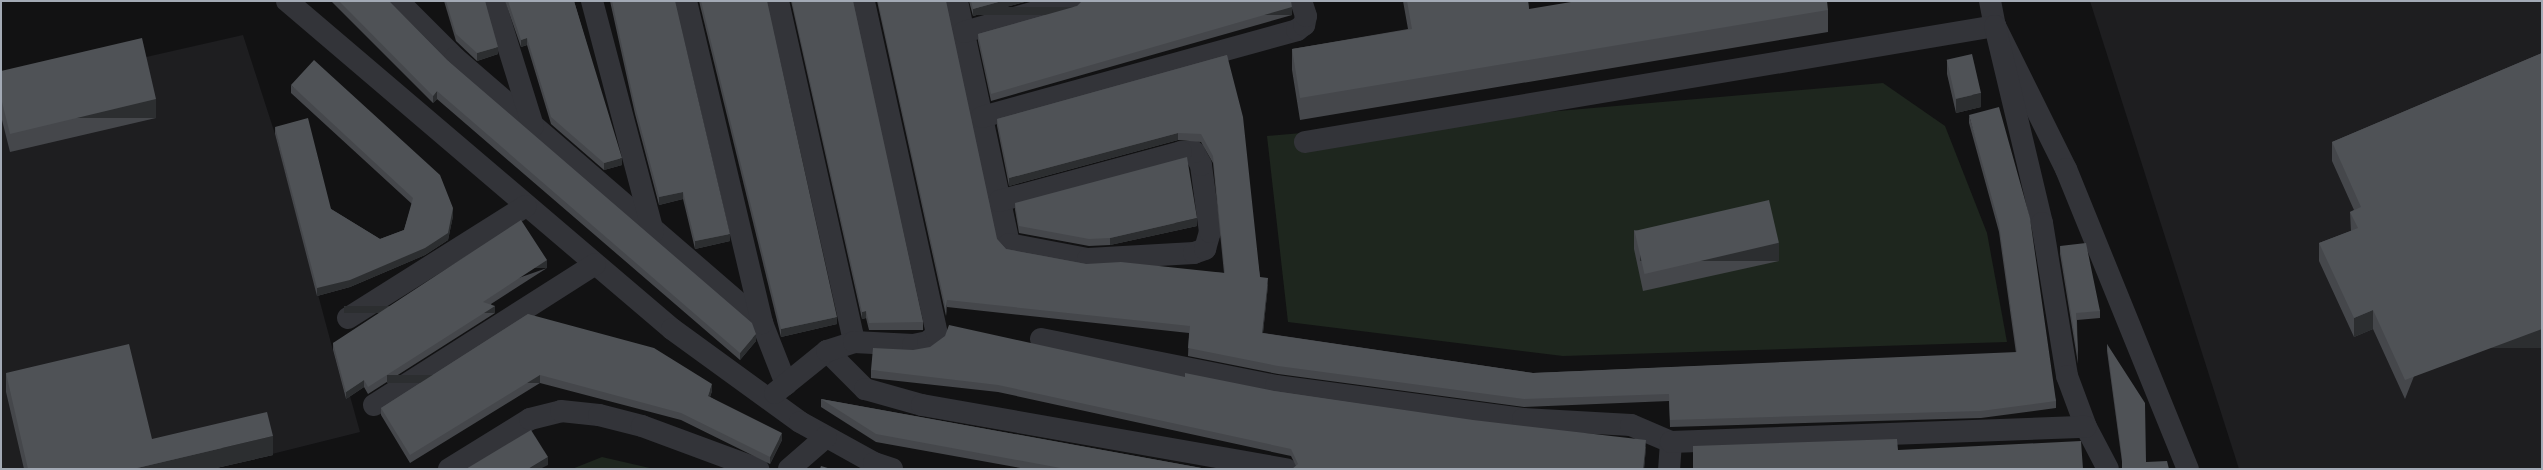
<!DOCTYPE html>
<style>
body{margin:0}
#map{position:relative;width:2543px;height:470px;overflow:hidden;background:#121213;font-family:Roboto,sans-serif}
div>[style]{position:absolute}
.built>*{inset:0;background:#1e1e20}
.green>*{inset:0;background:#1e261e}
.minor>*{height:22px;margin:-11px;padding:0 11px;transform-origin:11px;border-radius:11px;background:#333439}
.wall>*{inset:0;background:#45474b}
.shaded-wall>*{inset:0;background:#2c2e30;transform-origin:0 0}
.building>*{inset:0;background:#4f5256;transform-origin:0 0}
span{translate:-50% -50%;white-space:nowrap;text-align:center;line-height:1.15;-webkit-text-stroke:4px #0d0d0e;paint-order:stroke}
.frame{position:absolute;inset:0;border:2px solid #a3aab5;pointer-events:none}
</style>
<div id="map">
<div class="built">
<div style="clip-path:polygon(2090px 1px,2542px 1px,2542px 469px,2239px 469px)"></div>
<div style="clip-path:polygon(243px 35px,275px 134px,346px 399px,350px 396px,360px 432px,212px 469px,1px 469px,1px 90px)"></div>
</div>
<div class="green">
<div style="clip-path:polygon(1883px 83px,1945px 126px,1987px 233px,2007px 342px,1563px 356px,1288px 322px,1267px 136px)"></div>
<div style="clip-path:polygon(602px 457px,654px 469px,572px 469px)"></div>
</div>
<div class="minor">
<div style="left:287px;top:1px;width:506px;rotate:40.43deg"></div>
<div style="left:672px;top:329px;width:158px;rotate:36deg"></div>
<div style="left:800px;top:422px;width:85px;rotate:29deg"></div>
<div style="left:874px;top:463px;width:19px;rotate:18deg"></div>
<div style="left:398px;top:1px;width:81px;rotate:45deg"></div>
<div style="left:455px;top:58px;width:406px;rotate:40.8deg"></div>
<div style="left:762px;top:323px;width:66px;rotate:68.5deg"></div>
<div style="left:494px;top:1px;width:131px;rotate:72.7deg"></div>
<div style="left:592px;top:1px;width:239px;rotate:75.2deg"></div>
<div style="left:686px;top:1px;width:331px;rotate:76.7deg"></div>
<div style="left:778px;top:1px;width:349px;rotate:77.4deg"></div>
<div style="left:957px;top:1px;width:249px;rotate:77.9deg"></div>
<div style="left:1009px;top:244px;width:80px;rotate:10.8deg"></div>
<div style="left:1088px;top:259px;width:106px;rotate:-3.2deg"></div>
<div style="left:1194px;top:253px;width:12px;rotate:-20deg"></div>
<div style="left:1205px;top:249px;width:18px;rotate:-74deg"></div>
<div style="left:1210px;top:232px;width:68px;rotate:-97.7deg"></div>
<div style="left:1201px;top:165px;width:15px;rotate:-118deg"></div>
<div style="left:1194px;top:152px;width:13px;rotate:180deg"></div>
<div style="left:1181px;top:152px;width:188px;rotate:164.9deg"></div>
<div style="left:1990px;top:1px;width:25px;rotate:79deg"></div>
<div style="left:1995px;top:26px;width:160px;rotate:63.6deg"></div>
<div style="left:2066px;top:169px;width:324px;rotate:67.9deg"></div>
<div style="left:964px;top:32px;width:114px;rotate:-15.7deg"></div>
<div style="left:982px;top:117px;width:327px;rotate:-15.4deg"></div>
<div style="left:1297px;top:30px;width:9px;rotate:-36deg"></div>
<div style="left:1304px;top:25px;width:9px;rotate:-77deg"></div>
<div style="left:1306px;top:16px;width:16px;rotate:-108deg"></div>
<div style="left:1305px;top:142px;width:700px;rotate:-9.54deg"></div>
<div style="left:1995px;top:26px;width:203px;rotate:76.6deg"></div>
<div style="left:2042px;top:223px;width:155px;rotate:80.7deg"></div>
<div style="left:2067px;top:376px;width:54px;rotate:69.6deg"></div>
<div style="left:2086px;top:427px;width:47px;rotate:62.4deg"></div>
<div style="left:348px;top:318px;width:210px;rotate:-32.2deg"></div>
<div style="left:1041px;top:339px;width:240px;rotate:11.3deg"></div>
<div style="left:1276px;top:386px;width:249px;rotate:7.6deg"></div>
<div style="left:1523px;top:419px;width:108px;rotate:3.2deg"></div>
<div style="left:1631px;top:425px;width:43px;rotate:23deg"></div>
<div style="left:1671px;top:442px;width:27px;rotate:94deg"></div>
<div style="left:827px;top:351px;width:54px;rotate:45deg"></div>
<div style="left:865px;top:389px;width:59px;rotate:15.7deg"></div>
<div style="left:922px;top:405px;width:370px;rotate:10deg"></div>
<div style="left:775px;top:393px;width:67px;rotate:-38.9deg"></div>
<div style="left:827px;top:351px;width:28px;rotate:-18deg"></div>
<div style="left:854px;top:342px;width:59px;rotate:2.9deg"></div>
<div style="left:913px;top:345px;width:15px;rotate:-11deg"></div>
<div style="left:928px;top:342px;width:12px;rotate:-42deg"></div>
<div style="left:937px;top:334px;width:341px;rotate:-102.4deg"></div>
<div style="left:374px;top:405px;width:262px;rotate:-32.5deg"></div>
<div style="left:1671px;top:442px;width:415px;rotate:-2.1deg"></div>
<div style="left:449px;top:469px;width:95px;rotate:-31.7deg"></div>
<div style="left:530px;top:419px;width:32px;rotate:-14deg"></div>
<div style="left:561px;top:411px;width:38px;rotate:6deg"></div>
<div style="left:599px;top:415px;width:44px;rotate:14.3deg"></div>
<div style="left:642px;top:426px;width:124px;rotate:20.3deg"></div>
<div style="left:789px;top:469px;width:49px;rotate:-40.9deg"></div>
</div>
<div class="wall">
<div style="clip-path:polygon(331px 1px,389px 1px,447px 60px,756px 341px,740px 360px,437px 99px,433px 103px)"></div>
<div style="clip-path:polygon(444px 1px,485px 1px,498px 54px,477px 61px,456px 41px)"></div>
<div style="clip-path:polygon(505px 1px,574px 1px,622px 165px,604px 170px,551px 124px,527px 45px,521px 47px)"></div>
<div style="clip-path:polygon(610px 1px,675px 1px,730px 241px,695px 249px,683px 199px,659px 205px,635px 114px)"></div>
<div style="clip-path:polygon(699px 1px,767px 1px,837px 324px,781px 337px)"></div>
<div style="clip-path:polygon(791px 1px,853px 1px,923px 322px,923px 330px,869px 330px,866px 318px,862px 319px)"></div>
<div style="clip-path:polygon(877px 1px,946px 1px,997px 239px,1006px 249px,1086px 264px,1224px 273px,1213px 163px,1201px 142px,1178px 140px,1009px 186px,997px 126px,997px 119px,1227px 55px,1260px 277px,1268px 285px,1263px 333px,1533px 373px,2016px 353px,1999px 232px,1969px 123px,1969px 115px,2056px 401px,2056px 408px,1981px 418px,1670px 427px,1669px 401px,1524px 407px,1278px 374px,1188px 356px,1189px 333px,947px 307px,946px 316px)"></div>
<div style="clip-path:polygon(969px 1px,1028px 1px,973px 16px)"></div>
<div style="clip-path:polygon(1403px 1px,1528px 1px,1529px 9px,1828px 10px,1828px 32px,1300px 120px,1292px 70px,1292px 49px,1408px 29px)"></div>
<div style="clip-path:polygon(1077px 6px,1292px 15px,991px 101px,978px 41px,978px 34px)"></div>
<div style="clip-path:polygon(2542px 53px,2405px 399px,2373px 329px,2354px 337px,2319px 261px,2319px 243px,2351px 231px,2350px 212px,2354px 210px,2332px 161px,2332px 142px)"></div>
<div style="clip-path:polygon(1947px 60px,1981px 107px,1956px 113px,1947px 74px)"></div>
<div style="clip-path:polygon(1px 71px,156px 118px,10px 152px,1px 116px)"></div>
<div style="clip-path:polygon(291px 85px,453px 216px,448px 240px,425px 255px,350px 287px,317px 296px,275px 134px,275px 127px,331px 209px,380px 239px,404px 230px,412px 204px,291px 93px)"></div>
<div style="clip-path:polygon(1015px 203px,1197px 226px,1110px 245px,1089px 246px,1019px 233px,1015px 210px)"></div>
<div style="clip-path:polygon(1634px 230px,1779px 261px,1643px 291px,1634px 249px)"></div>
<div style="clip-path:polygon(2060px 246px,2100px 311px,2100px 318px,2077px 320px,2078px 364px,2060px 254px)"></div>
<div style="clip-path:polygon(547px 268px,491px 304px,495px 313px,368px 394px,364px 387px,346px 399px,333px 350px,333px 343px)"></div>
<div style="clip-path:polygon(528px 314px,712px 391px,710px 397px,782px 440px,770px 464px,681px 420px,540px 383px,410px 463px,381px 415px,381px 408px)"></div>
<div style="clip-path:polygon(2107px 344px,2146px 462px,2122px 462px,2107px 351px)"></div>
<div style="clip-path:polygon(871px 370px,1185px 377px,1274px 391px,1646px 447px,1644px 469px,1292px 469px,1296px 466px,1291px 456px,998px 392px,871px 378px)"></div>
<div style="clip-path:polygon(6px 373px,152px 439px,273px 455px,212px 469px,24px 469px,6px 392px)"></div>
<div style="clip-path:polygon(821px 399px,1207px 469px,1026px 469px,876px 442px,821px 407px)"></div>
</div>
<div class="shaded-wall">
<div style="clip-path:polygon(1002px 1px,1028px 1px,973px 16px,973px 9px)"></div>
<div style="left:1292px;top:7px;width:8px;height:313px;rotate:90deg"></div>
<div style="clip-path:polygon(527px 38px,527px 45px,521px 47px,521px 40px)"></div>
<div style="clip-path:polygon(498px 47px,498px 54px,477px 61px,477px 53px)"></div>
<div style="clip-path:polygon(437px 91px,437px 99px,433px 103px,433px 96px)"></div>
<div style="clip-path:polygon(1981px 93px,1981px 107px,1956px 113px,1956px 99px)"></div>
<div style="left:156px;top:99px;width:19px;height:150px;rotate:90deg"></div>
<div style="clip-path:polygon(1178px 133px,1178px 140px,1009px 186px,1009px 178px)"></div>
<div style="clip-path:polygon(622px 158px,622px 165px,604px 170px,604px 163px)"></div>
<div style="clip-path:polygon(683px 192px,683px 199px,659px 205px,659px 197px)"></div>
<div style="clip-path:polygon(453px 208px,453px 216px,448px 240px,425px 255px,350px 287px,317px 296px,317px 288px)"></div>
<div style="clip-path:polygon(1197px 218px,1197px 226px,1110px 245px,1110px 238px)"></div>
<div style="clip-path:polygon(730px 234px,730px 241px,695px 249px,695px 241px)"></div>
<div style="left:1779px;top:243px;width:18px;height:139px;rotate:90deg"></div>
<div style="left:547px;top:260px;width:8px;height:77px;rotate:90deg"></div>
<div style="clip-path:polygon(1268px 278px,1268px 285px,1262px 341px,1262px 333px)"></div>
<div style="clip-path:polygon(947px 300px,947px 307px,946px 316px,946px 309px)"></div>
<div style="left:495px;top:306px;width:7px;height:151px;rotate:90deg"></div>
<div style="clip-path:polygon(2373px 310px,2373px 329px,2354px 337px,2354px 318px)"></div>
<div style="clip-path:polygon(866px 311px,866px 318px,862px 319px,862px 312px)"></div>
<div style="clip-path:polygon(837px 317px,837px 324px,781px 337px,781px 329px)"></div>
<div style="left:2542px;top:329px;width:19px;height:146px;rotate:90deg"></div>
<div style="clip-path:polygon(756px 334px,756px 341px,740px 360px,740px 353px)"></div>
<div style="left:540px;top:375px;width:8px;height:153px;rotate:90deg"></div>
<div style="clip-path:polygon(364px 380px,364px 387px,346px 399px,346px 392px)"></div>
<div style="clip-path:polygon(712px 384px,712px 391px,708px 403px,708px 396px)"></div>
<div style="clip-path:polygon(782px 433px,782px 440px,770px 464px,770px 457px)"></div>
<div style="clip-path:polygon(273px 436px,273px 455px,212px 469px,133px 469px)"></div>
<div style="clip-path:polygon(1646px 440px,1646px 447px,1644px 469px,1643px 469px)"></div>
<div style="clip-path:polygon(548px 457px,548px 465px,540px 469px,528px 469px)"></div>
</div>
<div class="building">
<div style="clip-path:polygon(339px 1px,389px 1px,447px 60px,752px 323px,756px 334px,740px 353px,437px 91px,433px 96px)"></div>
<div style="clip-path:polygon(446px 1px,485px 1px,498px 47px,477px 53px,456px 34px)"></div>
<div style="clip-path:polygon(508px 1px,574px 1px,622px 158px,604px 163px,551px 117px,527px 38px,521px 40px)"></div>
<div style="clip-path:polygon(612px 1px,675px 1px,730px 234px,695px 241px,683px 192px,659px 197px,635px 106px)"></div>
<div style="clip-path:polygon(701px 1px,767px 1px,837px 317px,781px 329px)"></div>
<div style="clip-path:polygon(792px 1px,853px 1px,923px 322px,869px 323px,866px 311px,862px 312px)"></div>
<div style="clip-path:polygon(878px 1px,946px 1px,997px 239px,1006px 249px,1086px 264px,1121px 262px,1225px 273px,1213px 156px,1201px 134px,1178px 133px,1009px 178px,997px 119px,1227px 55px,1243px 117px,1260px 277px,1268px 278px,1262px 333px,1533px 373px,2017px 352px,1999px 224px,1969px 115px,1999px 107px,2030px 218px,2056px 401px,1981px 411px,1670px 420px,1669px 394px,1524px 399px,1278px 366px,1188px 348px,1190px 326px,947px 300px,946px 309px)"></div>
<div style="clip-path:polygon(971px 1px,1002px 1px,973px 9px)"></div>
<div style="clip-path:polygon(1082px 1px,1291px 1px,1292px 7px,991px 94px,978px 34px,1077px 6px)"></div>
<div style="clip-path:polygon(1407px 1px,1528px 1px,1529px 9px,1577px 1px,1827px 1px,1828px 10px,1300px 98px,1292px 49px,1412px 29px)"></div>
<div style="clip-path:polygon(142px 38px,156px 99px,10px 134px,1px 98px,1px 71px)"></div>
<div style="clip-path:polygon(2542px 53px,2542px 329px,2405px 380px,2373px 310px,2354px 318px,2319px 243px,2358px 228px,2350px 212px,2361px 207px,2332px 142px)"></div>
<div style="left:1972px;top:54px;width:40px;height:26px;rotate:77deg"></div>
<div style="clip-path:polygon(314px 60px,440px 175px,453px 208px,448px 233px,425px 248px,350px 280px,317px 288px,275px 127px,308px 118px,331px 209px,380px 239px,404px 230px,413px 198px,291px 85px)"></div>
<div style="clip-path:polygon(1187px 157px,1197px 218px,1110px 238px,1089px 239px,1019px 226px,1015px 203px)"></div>
<div style="left:1769px;top:200px;width:44px;height:138px;rotate:77deg"></div>
<div style="clip-path:polygon(521px 220px,547px 260px,483px 302px,495px 306px,368px 387px,364px 380px,346px 392px,333px 343px)"></div>
<div style="clip-path:polygon(2086px 243px,2100px 311px,2076px 313px,2078px 356px,2060px 246px)"></div>
<div style="clip-path:polygon(528px 314px,654px 348px,712px 384px,708px 396px,782px 433px,770px 457px,681px 413px,540px 375px,410px 455px,381px 408px)"></div>
<div style="clip-path:polygon(949px 325px,1185px 377px,1185px 373px,1274px 391px,1473px 420px,1646px 440px,1643px 469px,1292px 469px,1298px 464px,1291px 449px,998px 385px,871px 370px,873px 348px,913px 350px,930px 347px,945px 336px)"></div>
<div style="clip-path:polygon(129px 344px,152px 439px,267px 412px,273px 436px,133px 469px,28px 469px,6px 373px)"></div>
<div style="clip-path:polygon(2107px 344px,2145px 403px,2146px 462px,2167px 461px,2169px 469px,2122px 469px,2122px 456px)"></div>
<div style="clip-path:polygon(821px 399px,1207px 469px,1066px 469px,876px 434px)"></div>
<div style="clip-path:polygon(531px 430px,548px 457px,528px 469px,466px 469px)"></div>
<div style="clip-path:polygon(1897px 439px,1898px 450px,2081px 441px,2083px 469px,1693px 469px,1693px 446px)"></div>
<div style="clip-path:polygon(821px 466px,831px 469px,820px 469px)"></div>
</div>
<div class="frame"></div>
</div>
